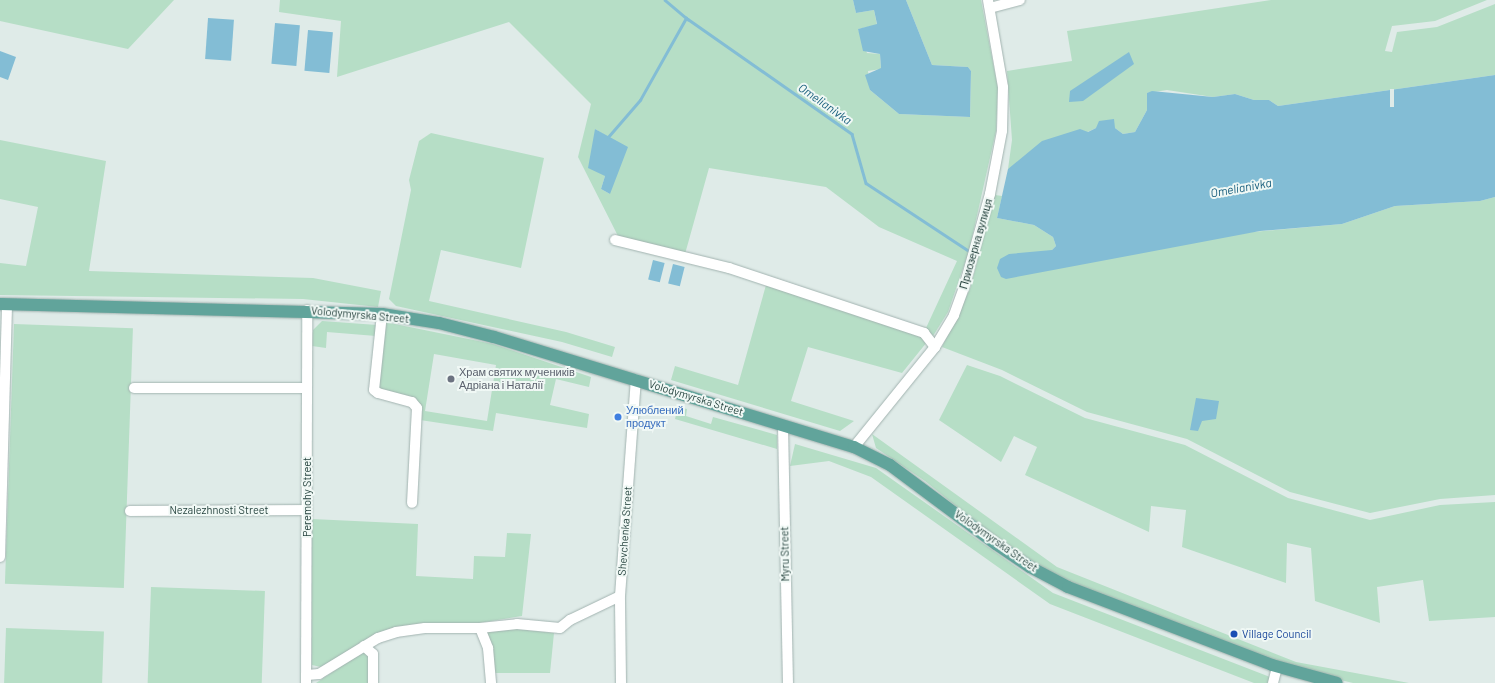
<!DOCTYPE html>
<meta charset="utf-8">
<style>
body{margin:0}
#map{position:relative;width:1495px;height:683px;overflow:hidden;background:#dfebe8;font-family:Barlow,sans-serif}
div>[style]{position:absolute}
.green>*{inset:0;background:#b6dec6;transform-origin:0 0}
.water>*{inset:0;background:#83bdd5;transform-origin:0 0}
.pier>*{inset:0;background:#dfebe8;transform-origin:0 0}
.stream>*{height:2.5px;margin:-1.25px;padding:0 1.25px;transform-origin:1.25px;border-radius:1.25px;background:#83bdd5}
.roads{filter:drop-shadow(0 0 1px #a2b3b0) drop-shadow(0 0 1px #a2b3b0)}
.minor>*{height:10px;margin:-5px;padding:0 5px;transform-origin:5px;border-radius:5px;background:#fff}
.major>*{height:12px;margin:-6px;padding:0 6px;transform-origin:6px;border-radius:6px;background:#61a49b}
.dots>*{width:11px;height:11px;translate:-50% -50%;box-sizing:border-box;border:2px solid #f0f8f5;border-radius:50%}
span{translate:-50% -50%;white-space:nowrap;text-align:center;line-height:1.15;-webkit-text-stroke:4px #f0f8f5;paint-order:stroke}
.street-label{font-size:11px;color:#1f3d38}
.worship-label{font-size:11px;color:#5b616d}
.left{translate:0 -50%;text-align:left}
.shop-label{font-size:11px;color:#366cbe}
.transit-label{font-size:11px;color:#164399}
.water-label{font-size:12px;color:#165d7c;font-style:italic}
</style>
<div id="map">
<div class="green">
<div style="clip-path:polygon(0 0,174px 0,128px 49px,0 21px)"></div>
<div style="clip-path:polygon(evenodd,280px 0,853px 0,856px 13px,874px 10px,877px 25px,858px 29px,867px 53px,880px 54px,881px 69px,868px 71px,870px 90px,899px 114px,970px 117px,971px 71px,968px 67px,932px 65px,906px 0,981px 0,998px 89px,996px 131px,969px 251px,948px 312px,933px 336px,926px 328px,957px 261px,879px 227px,826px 187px,709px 168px,685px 254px,619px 238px,578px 157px,591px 104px,509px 22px,337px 77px,341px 21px,279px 12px,280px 0,595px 129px,608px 137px,610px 194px,601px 189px,605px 176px,595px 129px)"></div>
<div style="clip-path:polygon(1271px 0,1487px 0,1435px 21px,1392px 26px,1385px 51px,1392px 52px,1397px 32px,1437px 27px,1495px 4px,1495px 75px,1278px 106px,1269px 100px,1254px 100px,1235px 94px,1213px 97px,1167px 90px,1147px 93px,1147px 110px,1135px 132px,1123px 134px,1115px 128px,1096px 128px,1008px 169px,1012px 140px,1007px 71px,1072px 61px,1067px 31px)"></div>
<div style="clip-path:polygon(431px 133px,544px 158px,521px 268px,441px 250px,429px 301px,566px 332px,615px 347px,612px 357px,562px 342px,396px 306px,389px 299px,411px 190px,409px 180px,419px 141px)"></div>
<div style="clip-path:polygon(0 140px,106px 161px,89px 271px,313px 278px,381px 291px,378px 307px,303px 299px,0 295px,0 263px,26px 266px,38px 207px,0 199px)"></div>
<div style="clip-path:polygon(995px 195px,1002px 196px,997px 218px,1034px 225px,1053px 237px,1056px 246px,1052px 250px,1009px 254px,1342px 224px,1395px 206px,1480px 201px,1495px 197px,1495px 495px,1440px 499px,1370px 513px,1290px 492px,1187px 439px,1087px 412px,1002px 370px,942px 347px,970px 289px)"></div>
<div style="clip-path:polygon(766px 285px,922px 334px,927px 342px,902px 373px,808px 347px,791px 401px,854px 421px,840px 431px,671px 380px,675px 366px,738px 385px)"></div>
<div style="clip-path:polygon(322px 321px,377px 325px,376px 336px,327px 332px,326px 348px,312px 346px,313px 330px)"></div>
<div style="clip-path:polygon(evenodd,385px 322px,493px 344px,591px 377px,589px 387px,556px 379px,550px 405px,589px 414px,587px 428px,496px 413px,493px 431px,420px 420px,421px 407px,378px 388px,385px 322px,434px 354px,496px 365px,487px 421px,425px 411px,434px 354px)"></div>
<div style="left:14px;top:324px;width:119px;height:260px;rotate:2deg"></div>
<div style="clip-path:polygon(967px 365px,1000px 376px,1085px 418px,1185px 445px,1288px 498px,1370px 520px,1440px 505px,1495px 502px,1495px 617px,1429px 621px,1423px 580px,1377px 587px,1380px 623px,1315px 601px,1311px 548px,1287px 543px,1286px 583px,1182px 547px,1186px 510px,1151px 506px,1149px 532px,1025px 475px,1037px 447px,1014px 436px,1001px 462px,939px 420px)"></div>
<div style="clip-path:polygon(678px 407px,687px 409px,686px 416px,711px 424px,713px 417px,777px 435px,777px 449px,675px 419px)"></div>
<div style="clip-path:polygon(872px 434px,1057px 567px,1296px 662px,1409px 683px,1353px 683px,1294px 669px,1128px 606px,1049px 573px,998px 540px,925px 481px,876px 448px)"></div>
<div style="clip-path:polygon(795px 444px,876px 468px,1053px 593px,1270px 677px,1269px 683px,1254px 683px,1050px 604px,871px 477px,829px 461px,790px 466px)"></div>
<div style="clip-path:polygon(312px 519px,418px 524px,416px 576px,473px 579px,474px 556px,505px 557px,507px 533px,531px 534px,522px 616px,479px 623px,424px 623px,395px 627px,376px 634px,321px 667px,312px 665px)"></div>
<div style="left:151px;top:587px;width:114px;height:96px;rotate:2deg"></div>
<div style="left:6px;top:628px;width:98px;height:55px;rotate:2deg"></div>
<div style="clip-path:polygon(517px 629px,554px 633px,550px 673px,494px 673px,486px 632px)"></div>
<div style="clip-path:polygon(364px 651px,369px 656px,369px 683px,316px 683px)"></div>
</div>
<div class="water">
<div style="clip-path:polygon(853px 0,906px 0,932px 65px,968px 67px,971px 71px,970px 117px,899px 114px,870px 90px,865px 75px,881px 68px,880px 54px,863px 51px,858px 29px,877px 24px,874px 10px,856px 13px)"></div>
<div style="left:208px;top:18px;width:26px;height:41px;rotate:4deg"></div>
<div style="left:275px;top:23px;width:25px;height:41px;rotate:5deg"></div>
<div style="left:308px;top:30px;width:25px;height:41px;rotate:5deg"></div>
<div style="clip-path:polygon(0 51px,16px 57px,8px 80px,0 77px)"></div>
<div style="clip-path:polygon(1129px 52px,1134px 64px,1083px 101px,1069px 102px,1070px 91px)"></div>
<div style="clip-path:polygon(1495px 75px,1495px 197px,1480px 201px,1395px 206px,1342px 224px,1260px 231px,1006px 279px,1001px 277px,997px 268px,1000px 259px,1009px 254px,1052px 250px,1056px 246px,1053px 237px,1034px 225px,997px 218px,1008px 169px,1042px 141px,1080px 129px,1088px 132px,1096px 128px,1099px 121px,1114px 119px,1115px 128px,1123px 134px,1135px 132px,1147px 110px,1147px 93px,1152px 91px,1213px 97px,1235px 94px,1254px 100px,1269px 100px,1278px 106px)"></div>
<div style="clip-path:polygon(595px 129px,628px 147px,610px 194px,601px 189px,605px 176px,588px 168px)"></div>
<div style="left:653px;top:260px;width:12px;height:20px;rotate:14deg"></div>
<div style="left:673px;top:264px;width:12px;height:20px;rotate:14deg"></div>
<div style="clip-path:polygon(1196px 398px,1219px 401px,1216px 419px,1202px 421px,1198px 431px,1190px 430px)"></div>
</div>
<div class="pier">
<div style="left:1390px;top:89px;width:4px;height:18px"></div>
</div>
<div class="stream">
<div style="left:665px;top:0;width:30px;rotate:40deg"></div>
<div style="left:688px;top:19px;width:200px;rotate:35deg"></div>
<div style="left:852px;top:134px;width:51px;rotate:74.1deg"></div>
<div style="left:866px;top:183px;width:123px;rotate:33.4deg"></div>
<div style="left:608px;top:137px;width:49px;rotate:-49.1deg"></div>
<div style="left:640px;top:100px;width:94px;rotate:-60.7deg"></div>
</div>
<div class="roads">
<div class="minor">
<div style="left:990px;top:8px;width:31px;rotate:-15deg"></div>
<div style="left:615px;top:240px;width:117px;rotate:13.8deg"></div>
<div style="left:729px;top:268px;width:206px;rotate:18.4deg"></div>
<div style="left:924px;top:333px;width:18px;rotate:52deg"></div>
<div style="left:382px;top:314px;width:76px;rotate:96deg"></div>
<div style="left:374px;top:390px;width:5px;rotate:37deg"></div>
<div style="left:378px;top:393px;width:35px;rotate:15deg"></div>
<div style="left:412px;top:402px;width:8px;rotate:50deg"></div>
<div style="left:417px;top:408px;width:95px;rotate:93deg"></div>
<div style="left:134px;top:388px;width:173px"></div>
<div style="left:783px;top:425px;width:258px;rotate:88.9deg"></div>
<div style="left:854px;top:447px;width:129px;rotate:-51deg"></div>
<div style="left:935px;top:347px;width:37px;rotate:-59deg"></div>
<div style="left:954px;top:315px;width:30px;rotate:-70deg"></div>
<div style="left:964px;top:287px;width:97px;rotate:-74.4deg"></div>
<div style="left:990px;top:194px;width:64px;rotate:-79.2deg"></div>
<div style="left:1002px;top:131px;width:44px;rotate:-88.7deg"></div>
<div style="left:1003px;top:87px;width:88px;rotate:-99.8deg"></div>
<div style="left:130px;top:511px;width:177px;rotate:-0.3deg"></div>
<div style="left:0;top:557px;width:252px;rotate:-88.4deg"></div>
<div style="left:480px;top:628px;width:22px;rotate:68deg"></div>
<div style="left:488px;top:648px;width:35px;rotate:85deg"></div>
<div style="left:364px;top:646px;width:12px;rotate:42deg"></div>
<div style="left:373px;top:654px;width:29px;rotate:90deg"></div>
<div style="left:307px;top:675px;width:12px;rotate:-5deg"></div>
<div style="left:319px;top:674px;width:69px;rotate:-31.4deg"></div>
<div style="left:378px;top:638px;width:19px;rotate:-18deg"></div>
<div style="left:396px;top:632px;width:29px;rotate:-8deg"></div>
<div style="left:425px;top:628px;width:55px"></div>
<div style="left:480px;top:628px;width:37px;rotate:-6deg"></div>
<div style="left:517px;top:624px;width:43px;rotate:5.3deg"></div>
<div style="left:560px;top:628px;width:13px;rotate:-39deg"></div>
<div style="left:570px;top:620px;width:55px;rotate:-25.6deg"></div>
<div style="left:306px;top:683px;width:373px;rotate:-89.8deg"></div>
<div style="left:621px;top:683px;width:87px;rotate:-90.7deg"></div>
<div style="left:620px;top:596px;width:217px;rotate:-85.8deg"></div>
<div style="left:1273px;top:683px;width:16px;rotate:-76deg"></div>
</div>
<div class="major">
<div style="left:0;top:304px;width:382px;rotate:1.5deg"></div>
<div style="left:382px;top:314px;width:58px;rotate:9deg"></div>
<div style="left:439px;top:323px;width:57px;rotate:14.3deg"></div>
<div style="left:494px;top:337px;width:376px;rotate:17deg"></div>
<div style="left:854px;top:447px;width:40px;rotate:26.6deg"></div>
<div style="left:890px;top:465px;width:132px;rotate:36.7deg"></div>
<div style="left:996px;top:544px;width:41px;rotate:34.1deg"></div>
<div style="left:1030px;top:567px;width:43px;rotate:27.8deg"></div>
<div style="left:1068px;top:587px;width:218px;rotate:20.9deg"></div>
<div style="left:1272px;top:665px;width:67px;rotate:15.5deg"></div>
</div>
</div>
<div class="dots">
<div style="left:451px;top:379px;background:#6b7280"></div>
<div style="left:618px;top:417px;background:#3f7fe0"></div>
<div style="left:1234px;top:634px;background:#1a4fb4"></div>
</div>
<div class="street-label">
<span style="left:976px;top:244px;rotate:-74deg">Приозерна вулиця</span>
<span style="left:360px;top:315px;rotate:5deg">Volodymyrska Street</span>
<span style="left:696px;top:398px;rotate:17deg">Volodymyrska Street</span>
<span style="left:307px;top:497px;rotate:-90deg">Peremohy Street</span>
<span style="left:219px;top:510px">Nezalezhnosti Street</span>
<span style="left:625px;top:531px;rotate:-86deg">Shevchenka Street</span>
<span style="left:996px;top:541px;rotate:35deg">Volodymyrska Street</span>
<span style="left:785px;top:554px;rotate:-91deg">Myru Street</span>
</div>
<div class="worship-label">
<span class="left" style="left:459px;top:379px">Храм святих мучеників<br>Адріана і Наталії</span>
</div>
<div class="shop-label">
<span class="left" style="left:626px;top:417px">Улюблений<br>продукт</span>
</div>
<div class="transit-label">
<span class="left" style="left:1242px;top:634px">Village Council</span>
</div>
<div class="water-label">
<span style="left:825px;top:104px;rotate:35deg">Omelianivka</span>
<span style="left:1241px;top:188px;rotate:-10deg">Omelianivka</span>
</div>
</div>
